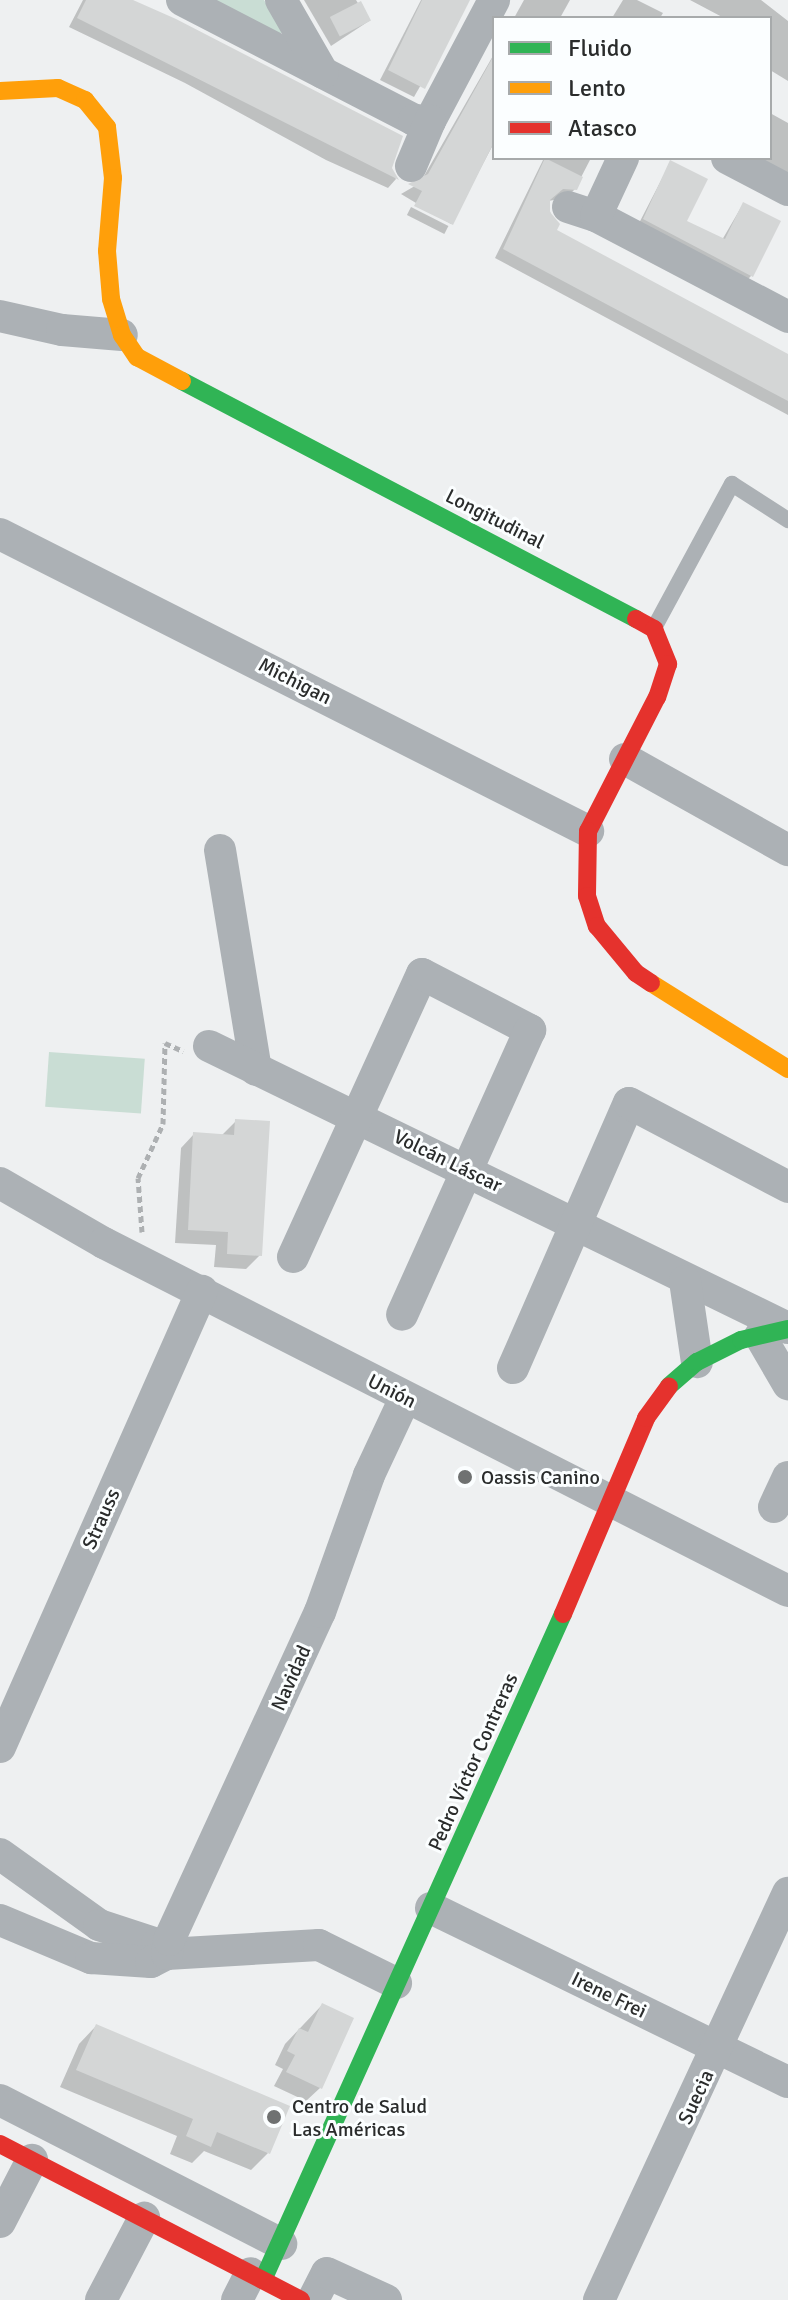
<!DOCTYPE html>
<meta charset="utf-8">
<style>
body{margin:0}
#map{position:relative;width:788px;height:2300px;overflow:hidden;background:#eef0f1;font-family:Signika,sans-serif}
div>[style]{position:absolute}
.green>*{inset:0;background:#c9ddd4;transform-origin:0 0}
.shadow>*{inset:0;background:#0003;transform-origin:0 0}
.building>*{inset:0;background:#d4d6d6;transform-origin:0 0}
.path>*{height:5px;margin-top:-2.5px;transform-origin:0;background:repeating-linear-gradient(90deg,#adb0b2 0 6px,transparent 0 10px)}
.lane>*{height:16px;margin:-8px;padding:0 8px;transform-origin:8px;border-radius:8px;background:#acb1b5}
.street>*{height:32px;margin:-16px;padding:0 16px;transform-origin:16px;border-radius:16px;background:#acb1b5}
.fast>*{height:18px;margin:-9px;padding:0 9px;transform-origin:9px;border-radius:9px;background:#30b455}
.slow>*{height:18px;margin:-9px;padding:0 9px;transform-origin:9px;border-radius:9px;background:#ff9f0a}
.jam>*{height:18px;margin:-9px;padding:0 9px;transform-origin:9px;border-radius:9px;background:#e5322d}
.dots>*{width:22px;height:22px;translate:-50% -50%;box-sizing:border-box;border:4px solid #fbfeff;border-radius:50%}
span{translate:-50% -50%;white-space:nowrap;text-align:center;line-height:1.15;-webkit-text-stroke:6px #fbfeff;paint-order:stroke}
.street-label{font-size:20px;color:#2a2c2c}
.poi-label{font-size:20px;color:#2a2c2c}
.left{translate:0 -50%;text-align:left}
.legend{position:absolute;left:492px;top:16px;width:280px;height:144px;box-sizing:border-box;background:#fbfeff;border:2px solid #a7aaab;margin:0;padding:10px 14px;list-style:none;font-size:24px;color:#2a2c2c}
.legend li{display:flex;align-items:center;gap:16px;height:40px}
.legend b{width:40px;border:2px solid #a7aaab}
</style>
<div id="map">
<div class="green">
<div style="clip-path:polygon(207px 0,264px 0,283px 32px,275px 36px)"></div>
<div style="left:49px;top:1052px;width:96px;height:55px;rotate:4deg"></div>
</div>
<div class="shadow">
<div style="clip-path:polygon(83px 0,132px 0,390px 168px,396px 179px,388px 188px,326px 160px,185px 83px,69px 27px)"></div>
<div style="clip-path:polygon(304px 0,356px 0,369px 21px,331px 46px)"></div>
<div style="clip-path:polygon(421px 0,469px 0,414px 97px,380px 80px)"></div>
<div style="clip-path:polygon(524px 0,570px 0,560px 18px,514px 18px)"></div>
<div style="clip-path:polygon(623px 0,637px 0,663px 13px,660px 18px,612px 18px)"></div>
<div style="clip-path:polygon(690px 0,761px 0,788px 21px,788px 81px,770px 70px,770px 18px,724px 18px)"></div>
<div style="clip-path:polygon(494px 54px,494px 143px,451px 224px,401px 194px,420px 183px)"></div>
<div style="clip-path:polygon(770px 113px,788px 123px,788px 183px,741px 158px,770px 158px)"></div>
<div style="clip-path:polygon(544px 158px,591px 158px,575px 189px,566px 198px,548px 201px,554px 231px,788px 355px,788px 415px,495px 258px)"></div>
<div style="clip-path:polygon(670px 163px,685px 221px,722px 240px,743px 204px,751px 276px,742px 285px,636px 229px)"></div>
<div style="left:411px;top:207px;width:42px;height:9px;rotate:27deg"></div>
<div style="clip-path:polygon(236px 1121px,260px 1255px,246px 1269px,214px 1267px,216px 1245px,175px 1243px,181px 1148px,194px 1134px,221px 1136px)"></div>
<div style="clip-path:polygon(322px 2005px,320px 2088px,306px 2101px,274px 2086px,283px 2069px,275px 2065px,285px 2044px)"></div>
<div style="clip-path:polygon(96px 2026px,268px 2153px,251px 2170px,204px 2151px,192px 2163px,170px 2154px,177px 2136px,60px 2087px,79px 2044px)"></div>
</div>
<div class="building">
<div style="clip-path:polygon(86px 0,133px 0,176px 19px,403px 136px,392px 168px,399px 180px,77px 18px)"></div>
<div style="clip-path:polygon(422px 0,470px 0,425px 89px,388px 70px)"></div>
<div style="left:361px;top:1px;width:22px;height:35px;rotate:63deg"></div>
<div style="clip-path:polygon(494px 55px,494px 142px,453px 225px,414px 206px,422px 191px,408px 184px,428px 174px)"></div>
<div style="clip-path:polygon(545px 158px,583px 177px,577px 190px,563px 189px,550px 200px,550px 212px,560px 224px,557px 230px,788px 354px,788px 401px,503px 249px)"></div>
<div style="clip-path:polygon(670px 160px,708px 179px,687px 221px,725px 239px,743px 202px,781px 221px,753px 277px,643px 219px)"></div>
<div style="clip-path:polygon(235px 1119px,270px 1121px,262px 1256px,227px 1254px,228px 1232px,188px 1230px,193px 1132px,234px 1135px)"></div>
<div style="clip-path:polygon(322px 2003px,354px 2018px,322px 2089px,286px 2072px,295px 2055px,287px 2051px,299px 2028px,308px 2032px)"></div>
<div style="clip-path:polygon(96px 2024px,290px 2106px,270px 2154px,217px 2132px,211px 2147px,186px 2136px,193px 2119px,76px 2070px)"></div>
</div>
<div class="path">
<div style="left:142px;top:1232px;width:54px;rotate:-94.2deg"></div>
<div style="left:138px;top:1178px;width:60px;rotate:-65.2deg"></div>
<div style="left:163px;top:1124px;width:81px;rotate:-88.6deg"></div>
<div style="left:165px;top:1043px;width:20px;rotate:24deg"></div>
</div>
<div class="lane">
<div style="left:654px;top:628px;width:164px;rotate:-61.6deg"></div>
<div style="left:732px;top:484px;width:67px;rotate:32.7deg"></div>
</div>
<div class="street">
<div style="left:182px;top:0;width:261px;rotate:27.3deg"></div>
<div style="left:414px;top:120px;width:16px;rotate:4deg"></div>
<div style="left:430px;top:121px;width:137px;rotate:-62.1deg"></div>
<div style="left:281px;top:0;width:84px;rotate:60.1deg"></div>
<div style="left:727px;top:158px;width:69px;rotate:27.7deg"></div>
<div style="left:411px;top:166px;width:49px;rotate:-67.1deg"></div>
<div style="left:568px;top:207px;width:29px;rotate:18deg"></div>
<div style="left:596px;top:216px;width:217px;rotate:27.7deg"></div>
<div style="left:596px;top:216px;width:64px;rotate:-65deg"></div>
<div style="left:0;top:316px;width:64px;rotate:12.7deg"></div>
<div style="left:62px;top:330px;width:60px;rotate:4.8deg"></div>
<div style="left:0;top:534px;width:659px;rotate:26.8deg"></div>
<div style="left:625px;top:759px;width:187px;rotate:29.2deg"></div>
<div style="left:220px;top:850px;width:223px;rotate:80.7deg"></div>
<div style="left:209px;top:1046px;width:644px;rotate:25.97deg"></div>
<div style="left:0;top:1183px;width:120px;rotate:30deg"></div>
<div style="left:104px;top:1243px;width:767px;rotate:26.97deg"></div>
<div style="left:293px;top:1257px;width:311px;rotate:-65.5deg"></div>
<div style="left:422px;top:974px;width:122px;rotate:27.4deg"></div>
<div style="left:530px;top:1030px;width:312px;rotate:114.2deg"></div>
<div style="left:685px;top:1281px;width:82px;rotate:81.6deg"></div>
<div style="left:760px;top:1336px;width:56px;rotate:59.7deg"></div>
<div style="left:513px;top:1368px;width:289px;rotate:-66.4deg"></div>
<div style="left:629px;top:1103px;width:180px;rotate:27.8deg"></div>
<div style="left:774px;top:1507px;width:33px;rotate:-65deg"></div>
<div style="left:0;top:1747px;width:499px;rotate:-66.1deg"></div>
<div style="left:0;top:1854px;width:122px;rotate:35.6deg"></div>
<div style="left:99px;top:1925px;width:61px;rotate:18.1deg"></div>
<div style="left:157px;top:1944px;width:14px;rotate:45deg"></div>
<div style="left:431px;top:1908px;width:397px;rotate:26deg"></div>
<div style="left:0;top:1920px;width:99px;rotate:22.7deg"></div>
<div style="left:91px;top:1958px;width:60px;rotate:3.8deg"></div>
<div style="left:151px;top:1962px;width:18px;rotate:-27deg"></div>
<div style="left:167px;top:1954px;width:152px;rotate:-3.4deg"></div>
<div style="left:319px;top:1945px;width:86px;rotate:26.3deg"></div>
<div style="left:167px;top:1954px;width:14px;rotate:-82deg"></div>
<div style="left:169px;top:1940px;width:361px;rotate:-65.3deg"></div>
<div style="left:320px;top:1612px;width:145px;rotate:-70.3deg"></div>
<div style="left:369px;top:1475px;width:85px;rotate:-64.9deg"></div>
<div style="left:0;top:2100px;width:316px;rotate:27.1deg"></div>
<div style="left:0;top:2222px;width:70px;rotate:-62.7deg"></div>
<div style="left:101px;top:2300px;width:93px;rotate:-62.3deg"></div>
<div style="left:237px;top:2300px;width:30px;rotate:-63deg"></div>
<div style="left:313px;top:2300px;width:30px;rotate:-63deg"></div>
<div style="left:327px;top:2273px;width:65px;rotate:24.6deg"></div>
<div style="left:599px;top:2300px;width:449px;rotate:-65.1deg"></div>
</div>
<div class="fast">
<div style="left:182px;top:381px;width:513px;rotate:27.66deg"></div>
<div style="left:669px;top:1386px;width:37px;rotate:-41deg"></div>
<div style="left:697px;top:1362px;width:49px;rotate:-26.6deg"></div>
<div style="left:741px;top:1340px;width:48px;rotate:-13.2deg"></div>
<div style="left:263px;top:2280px;width:730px;rotate:-65.75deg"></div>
</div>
<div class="slow">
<div style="left:0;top:91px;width:58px;rotate:-3deg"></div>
<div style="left:58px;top:88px;width:30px;rotate:24deg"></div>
<div style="left:85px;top:100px;width:35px;rotate:51deg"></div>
<div style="left:107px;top:127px;width:51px;rotate:83.3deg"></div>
<div style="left:113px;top:178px;width:73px;rotate:94.7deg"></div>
<div style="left:107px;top:251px;width:48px;rotate:85.2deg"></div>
<div style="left:111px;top:299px;width:38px;rotate:73deg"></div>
<div style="left:122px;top:335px;width:27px;rotate:56deg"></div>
<div style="left:137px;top:357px;width:51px;rotate:28.1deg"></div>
<div style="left:651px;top:983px;width:162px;rotate:32.1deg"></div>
</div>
<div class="jam">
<div style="left:636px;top:619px;width:21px;rotate:29deg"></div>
<div style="left:654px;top:629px;width:38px;rotate:68deg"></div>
<div style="left:668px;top:664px;width:35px;rotate:108deg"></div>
<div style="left:657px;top:697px;width:151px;rotate:117.2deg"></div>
<div style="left:588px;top:831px;width:65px;rotate:90.9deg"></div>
<div style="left:587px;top:896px;width:32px;rotate:72deg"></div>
<div style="left:597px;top:926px;width:61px;rotate:50.3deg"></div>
<div style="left:636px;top:973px;width:18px;rotate:34deg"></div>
<div style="left:563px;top:1614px;width:213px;rotate:-67deg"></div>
<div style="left:646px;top:1418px;width:39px;rotate:-54deg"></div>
<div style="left:0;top:2144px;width:339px;rotate:27.4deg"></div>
</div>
<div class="dots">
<div style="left:465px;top:1477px;background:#6f7171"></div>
<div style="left:274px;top:2117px;background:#6f7171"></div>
</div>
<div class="street-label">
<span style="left:495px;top:519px;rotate:27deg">Longitudinal</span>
<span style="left:295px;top:681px;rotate:27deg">Michigan</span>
<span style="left:448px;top:1161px;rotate:26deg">Volcán Láscar</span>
<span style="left:392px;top:1391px;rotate:27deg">Unión</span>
<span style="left:101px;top:1519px;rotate:-66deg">Strauss</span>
<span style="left:291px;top:1678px;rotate:-66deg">Navidad</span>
<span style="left:473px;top:1762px;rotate:-66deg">Pedro Víctor Contreras</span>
<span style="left:609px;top:1995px;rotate:26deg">Irene Frei</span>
<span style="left:696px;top:2097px;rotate:-65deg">Suecia</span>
</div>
<div class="poi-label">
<span class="left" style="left:481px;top:1477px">Oassis Canino</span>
<span class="left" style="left:292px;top:2118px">Centro de Salud<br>Las Américas</span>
</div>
<ul class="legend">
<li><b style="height:10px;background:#30b455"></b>Fluido</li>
<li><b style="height:10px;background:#ff9f0a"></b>Lento</li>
<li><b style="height:10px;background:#e5322d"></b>Atasco</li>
</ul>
</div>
